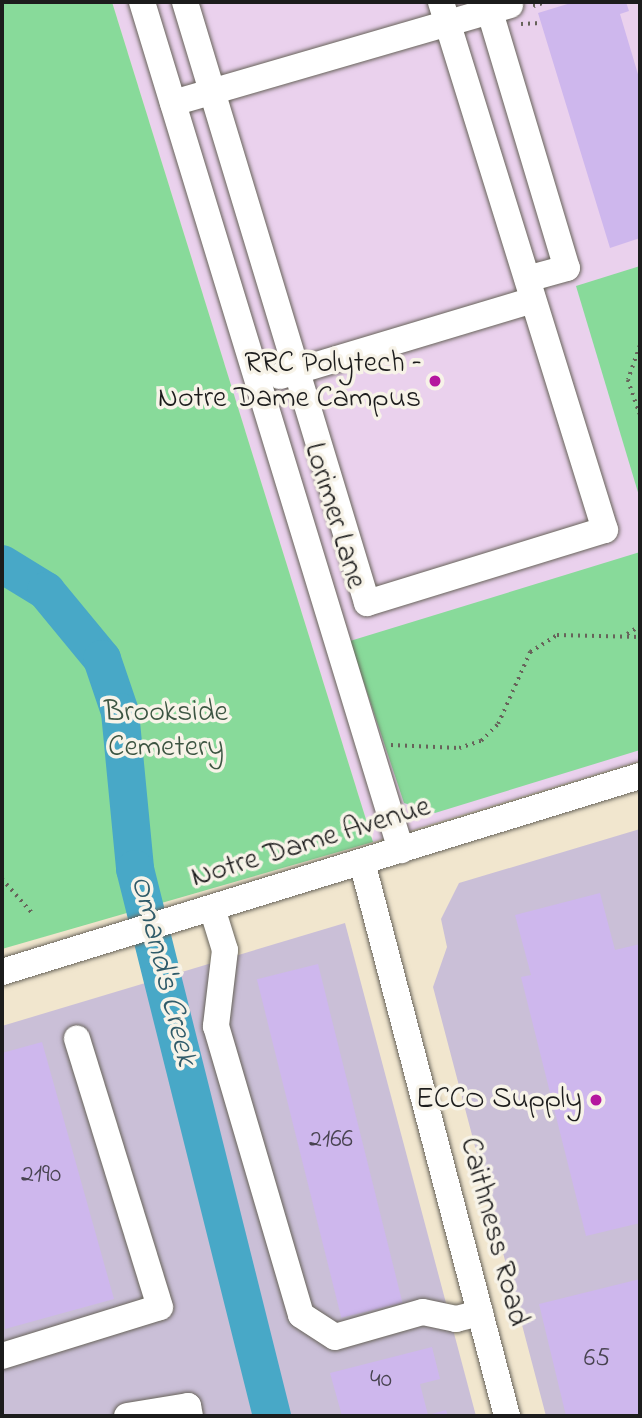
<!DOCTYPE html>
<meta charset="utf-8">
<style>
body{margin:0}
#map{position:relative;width:642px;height:1418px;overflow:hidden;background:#f1e6ce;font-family:"Indie Flower",sans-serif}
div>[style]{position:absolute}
.built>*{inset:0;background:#ead1ed}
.industrial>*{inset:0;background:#cabfd7}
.green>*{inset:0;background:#88da9a}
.river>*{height:38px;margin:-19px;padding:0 19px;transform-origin:19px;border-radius:19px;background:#48a8c7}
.building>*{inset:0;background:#ceb7ed;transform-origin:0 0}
.path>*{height:3.5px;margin-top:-1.75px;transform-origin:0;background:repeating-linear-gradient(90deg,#67635a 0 2px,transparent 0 7px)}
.roads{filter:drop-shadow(0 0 2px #67635a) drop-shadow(0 0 2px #67635a)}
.minor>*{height:26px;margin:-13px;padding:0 13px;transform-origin:13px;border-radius:13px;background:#fff}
.dots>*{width:19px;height:19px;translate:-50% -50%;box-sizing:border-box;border:4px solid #f7f3e8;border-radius:50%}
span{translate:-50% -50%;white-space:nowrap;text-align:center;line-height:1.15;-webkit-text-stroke:7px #f7f3e8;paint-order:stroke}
.number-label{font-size:26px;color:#484350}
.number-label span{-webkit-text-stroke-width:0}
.poi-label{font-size:30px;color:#1c1c1c}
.right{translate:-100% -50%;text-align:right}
.street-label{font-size:30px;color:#1c1c1c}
.park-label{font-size:30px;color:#3c5542}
.water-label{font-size:32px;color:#305b69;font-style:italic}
.frame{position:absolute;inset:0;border:4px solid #1c1c1c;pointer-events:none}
</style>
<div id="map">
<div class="built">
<div style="clip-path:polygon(112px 2px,640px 2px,640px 761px,373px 842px)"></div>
</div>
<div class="industrial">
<div style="clip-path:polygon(640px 829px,640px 1416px,546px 1416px,433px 987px,447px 947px,441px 919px,459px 883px)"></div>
<div style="clip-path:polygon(345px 923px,476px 1416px,2px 1416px,2px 1026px)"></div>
</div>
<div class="green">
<div style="clip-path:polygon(2px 2px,112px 2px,373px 842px,2px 949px)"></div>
<div style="clip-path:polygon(640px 266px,640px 499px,576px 286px)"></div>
<div style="clip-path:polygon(640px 552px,640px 750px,435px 813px,404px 803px,350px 641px)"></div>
</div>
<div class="river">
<div style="left:2px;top:564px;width:52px;rotate:31.5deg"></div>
<div style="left:46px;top:591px;width:88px;rotate:50.5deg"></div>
<div style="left:102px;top:659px;width:56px;rotate:71.2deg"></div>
<div style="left:120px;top:712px;width:158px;rotate:84.5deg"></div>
<div style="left:135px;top:869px;width:564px;rotate:75.94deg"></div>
</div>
<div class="building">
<div style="clip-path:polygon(574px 2px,626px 2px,629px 11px,620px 14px,640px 81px,640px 238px,610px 248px,538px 13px)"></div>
<div style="clip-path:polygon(600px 893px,615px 950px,640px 944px,640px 1223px,586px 1236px,521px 977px,531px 975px,515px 915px)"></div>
<div style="left:318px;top:964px;width:349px;height:63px;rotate:76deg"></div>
<div style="clip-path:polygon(42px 1042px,114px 1299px,5px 1329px,2px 1053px)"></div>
<div style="clip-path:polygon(640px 1279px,640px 1416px,566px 1416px,539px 1304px)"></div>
<div style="clip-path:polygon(432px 1347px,440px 1379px,420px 1384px,428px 1415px,446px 1410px,448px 1416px,342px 1416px,330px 1373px)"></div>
</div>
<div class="path">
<div style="left:533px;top:6px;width:14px;rotate:-17deg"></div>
<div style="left:521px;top:24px;width:20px;rotate:-3deg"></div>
<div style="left:640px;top:346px;width:36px;rotate:109deg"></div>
<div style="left:628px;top:380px;width:36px;rotate:71deg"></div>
<div style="left:627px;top:634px;width:15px;rotate:-32deg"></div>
<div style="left:391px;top:745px;width:68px;rotate:2.5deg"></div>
<div style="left:459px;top:748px;width:23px;rotate:-18deg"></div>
<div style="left:481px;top:741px;width:24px;rotate:-45deg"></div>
<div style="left:498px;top:724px;width:79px;rotate:-66deg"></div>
<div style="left:530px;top:652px;width:32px;rotate:-32deg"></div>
<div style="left:557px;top:635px;width:83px;rotate:1.4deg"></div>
<div style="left:2px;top:879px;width:48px;rotate:48.4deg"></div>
</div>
<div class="roads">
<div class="minor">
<div style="left:142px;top:2px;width:887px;rotate:73.02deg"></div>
<div style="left:185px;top:2px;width:628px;rotate:73.15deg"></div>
<div style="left:367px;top:603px;width:249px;rotate:-17.1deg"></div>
<div style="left:605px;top:530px;width:553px;rotate:-107.26deg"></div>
<div style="left:490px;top:12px;width:267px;rotate:73.3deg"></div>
<div style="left:567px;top:268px;width:41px;rotate:164.6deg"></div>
<div style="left:173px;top:103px;width:351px;rotate:-16.2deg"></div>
<div style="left:280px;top:376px;width:264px;rotate:-16.7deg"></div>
<div style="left:362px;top:862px;width:573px;rotate:75.33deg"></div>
<div style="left:212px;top:908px;width:44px;rotate:72.8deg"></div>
<div style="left:225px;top:950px;width:77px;rotate:96.8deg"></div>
<div style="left:216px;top:1026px;width:301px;rotate:73.6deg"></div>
<div style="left:301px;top:1315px;width:40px;rotate:32.9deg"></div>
<div style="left:335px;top:1337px;width:91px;rotate:-15.9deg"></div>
<div style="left:423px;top:1312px;width:34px;rotate:12deg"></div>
<div style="left:456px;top:1319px;width:25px;rotate:-14deg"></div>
<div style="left:2px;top:972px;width:667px;rotate:-17.08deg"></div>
<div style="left:2px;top:1356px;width:165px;rotate:-17.2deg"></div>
<div style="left:160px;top:1307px;width:281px;rotate:-107.2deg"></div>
<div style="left:127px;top:1416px;width:62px;rotate:-9.3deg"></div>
<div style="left:188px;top:1406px;width:10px;rotate:79deg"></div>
</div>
</div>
<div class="dots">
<div style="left:435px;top:381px;background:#b5179e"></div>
<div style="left:596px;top:1100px;background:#b5179e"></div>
</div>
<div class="number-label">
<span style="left:331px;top:1141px">2166</span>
<span style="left:41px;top:1176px">2190</span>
<span style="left:597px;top:1360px">65</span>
<span style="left:381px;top:1381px">40</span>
</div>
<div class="poi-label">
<span class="right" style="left:421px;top:381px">RRC Polytech –<br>Notre Dame Campus</span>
<span class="right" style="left:582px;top:1100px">ECCO Supply</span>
</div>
<div class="street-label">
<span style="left:334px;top:516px;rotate:73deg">Lorimer Lane</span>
<span style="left:311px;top:843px;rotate:-17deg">Notre Dame Avenue</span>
<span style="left:493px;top:1232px;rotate:75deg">Caithness Road</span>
</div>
<div class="park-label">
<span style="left:166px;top:730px">Brookside<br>Cemetery</span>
</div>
<div class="water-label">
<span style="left:162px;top:971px;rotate:76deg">Omand's Creek</span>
</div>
<div class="frame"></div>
</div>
